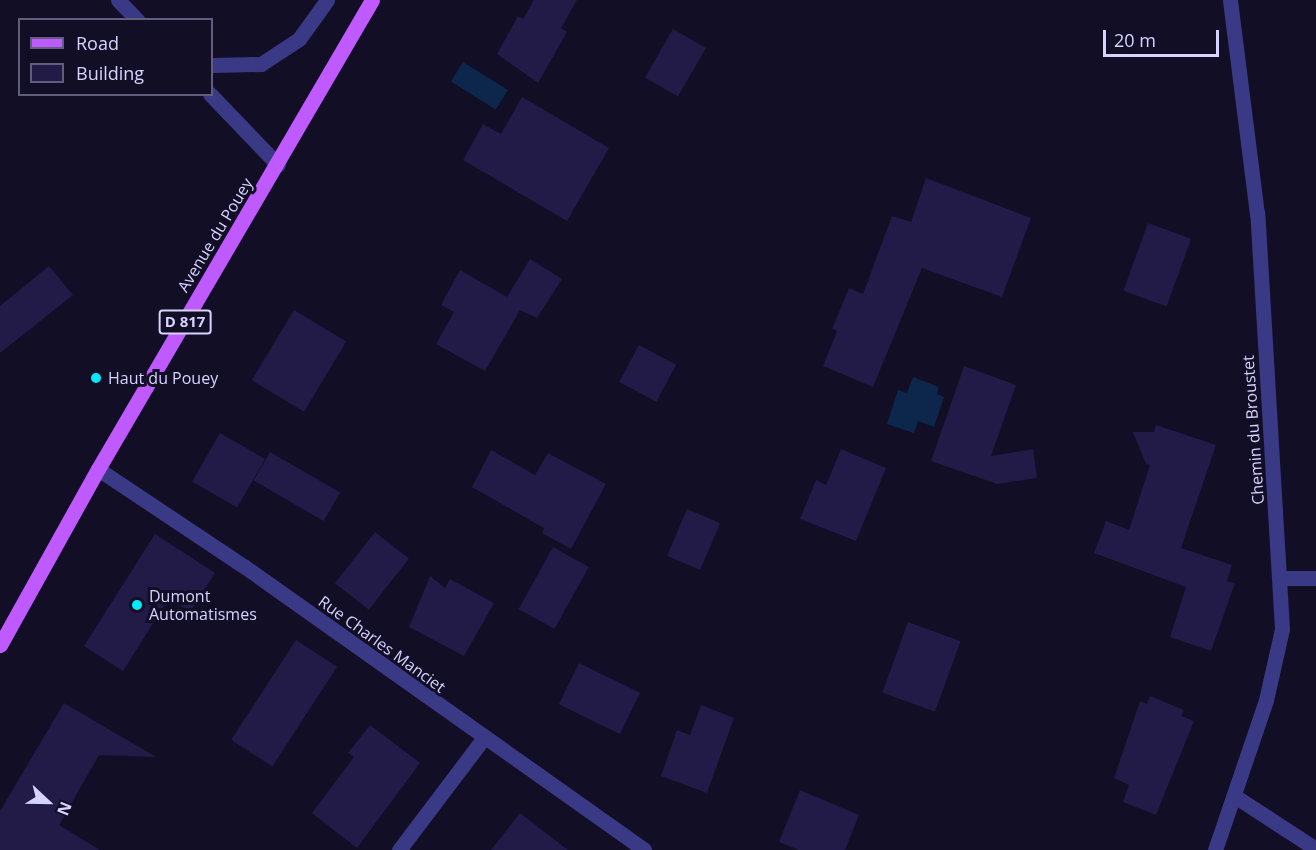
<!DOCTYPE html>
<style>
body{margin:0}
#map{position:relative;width:1316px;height:850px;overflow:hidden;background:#120e26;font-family:"Open Sans",sans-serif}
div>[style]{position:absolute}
.water>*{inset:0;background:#0d264b;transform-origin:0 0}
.building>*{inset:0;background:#221a47;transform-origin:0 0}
.lane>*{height:15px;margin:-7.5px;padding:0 7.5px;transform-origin:7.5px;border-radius:7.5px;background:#3a3985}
.street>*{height:15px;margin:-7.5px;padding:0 7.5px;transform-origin:7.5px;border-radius:7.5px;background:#3a3985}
.primary>*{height:15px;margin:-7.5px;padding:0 7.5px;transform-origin:7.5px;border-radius:7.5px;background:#be5aff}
.dots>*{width:16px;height:16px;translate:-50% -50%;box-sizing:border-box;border:3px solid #120e26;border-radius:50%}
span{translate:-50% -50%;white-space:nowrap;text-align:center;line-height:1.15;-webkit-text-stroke:6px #120e26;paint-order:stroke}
.shield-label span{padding:2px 4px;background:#120e26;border:2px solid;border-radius:4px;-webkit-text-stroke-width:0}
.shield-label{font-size:15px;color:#d7d3ff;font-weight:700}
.street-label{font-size:16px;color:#d7d3ff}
.poi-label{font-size:16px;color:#d7d3ff}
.left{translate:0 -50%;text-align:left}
.legend{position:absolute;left:18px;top:18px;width:195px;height:78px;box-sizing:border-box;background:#120e26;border:2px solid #615d7d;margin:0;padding:8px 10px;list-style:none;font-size:18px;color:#d7d3ff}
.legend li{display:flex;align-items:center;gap:12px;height:30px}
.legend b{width:30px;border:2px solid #615d7d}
.north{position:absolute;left:18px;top:772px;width:60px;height:60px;-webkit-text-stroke:4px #120e26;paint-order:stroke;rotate:112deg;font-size:16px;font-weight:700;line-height:24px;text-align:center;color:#d7d3ff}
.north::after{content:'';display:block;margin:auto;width:21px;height:27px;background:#d7d3ff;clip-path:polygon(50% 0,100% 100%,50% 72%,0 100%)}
.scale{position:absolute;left:1103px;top:30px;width:116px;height:27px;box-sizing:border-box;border:3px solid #d7d3ff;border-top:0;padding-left:8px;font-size:18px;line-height:21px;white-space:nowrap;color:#d7d3ff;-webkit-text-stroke:4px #120e26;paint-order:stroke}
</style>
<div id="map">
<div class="water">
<div style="left:463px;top:62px;width:53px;height:23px;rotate:32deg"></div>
<div style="clip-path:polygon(913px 377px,939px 387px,937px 394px,944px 397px,934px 427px,918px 421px,914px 433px,887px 424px,898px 390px,907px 393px)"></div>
</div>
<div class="building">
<div style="clip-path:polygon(534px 0,577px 0,561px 28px,567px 32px,538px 83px,497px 54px,518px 16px,523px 19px)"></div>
<div style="left:673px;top:29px;width:38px;height:56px;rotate:30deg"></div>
<div style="clip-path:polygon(522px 97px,609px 148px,567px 221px,463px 160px,483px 124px,501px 134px)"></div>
<div style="clip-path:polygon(926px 178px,1031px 218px,1002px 297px,922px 268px,873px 387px,823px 366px,837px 331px,832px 329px,849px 288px,863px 294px,892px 216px,911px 222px)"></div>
<div style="left:1148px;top:223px;width:46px;height:72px;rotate:20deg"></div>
<div style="clip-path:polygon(530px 259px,562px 279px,537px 318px,520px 310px,485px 371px,436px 344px,454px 312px,441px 305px,460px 270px,507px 297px)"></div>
<div style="clip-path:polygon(49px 266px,73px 295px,0 353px,0 306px)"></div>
<div style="left:294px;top:310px;width:61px;height:82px;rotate:31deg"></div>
<div style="left:639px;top:345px;width:42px;height:42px;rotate:28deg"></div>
<div style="clip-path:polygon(964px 366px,1016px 385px,991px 456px,1033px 449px,1037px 478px,997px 484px,931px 461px)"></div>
<div style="clip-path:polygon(1156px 425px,1216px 445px,1181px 548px,1232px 565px,1227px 581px,1235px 583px,1211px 651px,1170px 637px,1186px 587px,1094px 553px,1106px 521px,1129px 530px,1150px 465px,1146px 464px,1133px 432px,1154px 432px)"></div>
<div style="left:220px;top:433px;width:52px;height:56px;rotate:30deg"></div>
<div style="clip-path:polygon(841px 449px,886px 468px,856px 541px,800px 519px,816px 480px,826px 485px)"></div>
<div style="clip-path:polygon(491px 450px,535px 475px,548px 453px,606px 484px,571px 549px,542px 533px,544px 528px,472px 487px)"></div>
<div style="left:270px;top:452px;width:81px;height:33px;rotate:30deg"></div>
<div style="left:687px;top:509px;width:36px;height:51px;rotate:23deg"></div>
<div style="left:375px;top:532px;width:43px;height:65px;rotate:38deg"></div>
<div style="clip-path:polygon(155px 534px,215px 573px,190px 612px,169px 598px,123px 671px,84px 646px)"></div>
<div style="left:553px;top:547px;width:41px;height:71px;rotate:29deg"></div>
<div style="clip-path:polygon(430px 576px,445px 588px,450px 579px,494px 603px,464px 656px,409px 627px)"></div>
<div style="left:908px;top:622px;width:56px;height:75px;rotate:20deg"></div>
<div style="left:296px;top:640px;width:49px;height:119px;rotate:33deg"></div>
<div style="left:579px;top:663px;width:68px;height:46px;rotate:26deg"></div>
<div style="clip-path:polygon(1150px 696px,1184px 710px,1181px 716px,1194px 721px,1156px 815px,1123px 802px,1129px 785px,1114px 778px,1140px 701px,1147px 704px)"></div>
<div style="clip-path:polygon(64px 703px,156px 757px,99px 755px,59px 825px,100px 850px,0 850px,0 811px)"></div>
<div style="clip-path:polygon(701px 705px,734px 718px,707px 793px,661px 776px,677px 730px,690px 735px)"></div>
<div style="clip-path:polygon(370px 725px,420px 763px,357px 848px,312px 813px,354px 757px,348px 753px)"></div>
<div style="clip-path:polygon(800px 790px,859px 815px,845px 850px,799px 850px,779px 842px)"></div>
<div style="clip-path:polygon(520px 813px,568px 850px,491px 850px)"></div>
</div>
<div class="lane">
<div style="left:1281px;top:578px;width:35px"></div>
<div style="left:399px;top:850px;width:139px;rotate:-52.9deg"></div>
</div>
<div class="street">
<div style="left:118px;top:0;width:28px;rotate:46deg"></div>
<div style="left:212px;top:65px;width:49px;rotate:-1.2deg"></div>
<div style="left:261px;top:64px;width:45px;rotate:-33.3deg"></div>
<div style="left:299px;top:39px;width:48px;rotate:-54.3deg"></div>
<div style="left:210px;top:94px;width:98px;rotate:46.2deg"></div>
<div style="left:98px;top:469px;width:177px;rotate:33.7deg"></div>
<div style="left:245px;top:567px;width:489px;rotate:35.3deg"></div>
<div style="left:1236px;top:797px;width:95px;rotate:33deg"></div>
<div style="left:1215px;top:850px;width:158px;rotate:-71.2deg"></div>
<div style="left:1266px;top:700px;width:73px;rotate:-77.3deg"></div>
<div style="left:1282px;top:629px;width:416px;rotate:-93.4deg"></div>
<div style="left:1257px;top:214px;width:216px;rotate:-97.2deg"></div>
</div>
<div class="primary">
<div style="left:0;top:645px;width:201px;rotate:-60.9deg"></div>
<div style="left:98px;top:469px;width:543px;rotate:-59.71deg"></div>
</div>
<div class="dots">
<div style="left:96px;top:378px;background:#00eafe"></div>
<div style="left:137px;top:605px;background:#00eafe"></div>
</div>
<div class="shield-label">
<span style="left:185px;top:322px">D 817</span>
</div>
<div class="street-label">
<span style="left:215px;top:235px;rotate:-59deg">Avenue du Pouey</span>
<span style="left:1253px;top:430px;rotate:-94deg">Chemin du Broustet</span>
<span style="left:382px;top:644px;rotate:36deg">Rue Charles Manciet</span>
</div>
<div class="poi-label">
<span class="left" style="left:108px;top:378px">Haut du Pouey</span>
<span class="left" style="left:149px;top:605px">Dumont<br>Automatismes</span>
</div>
<ul class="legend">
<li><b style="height:8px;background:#be5aff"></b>Road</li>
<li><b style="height:16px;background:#221a47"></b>Building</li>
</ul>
<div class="north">N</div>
<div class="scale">20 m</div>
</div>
